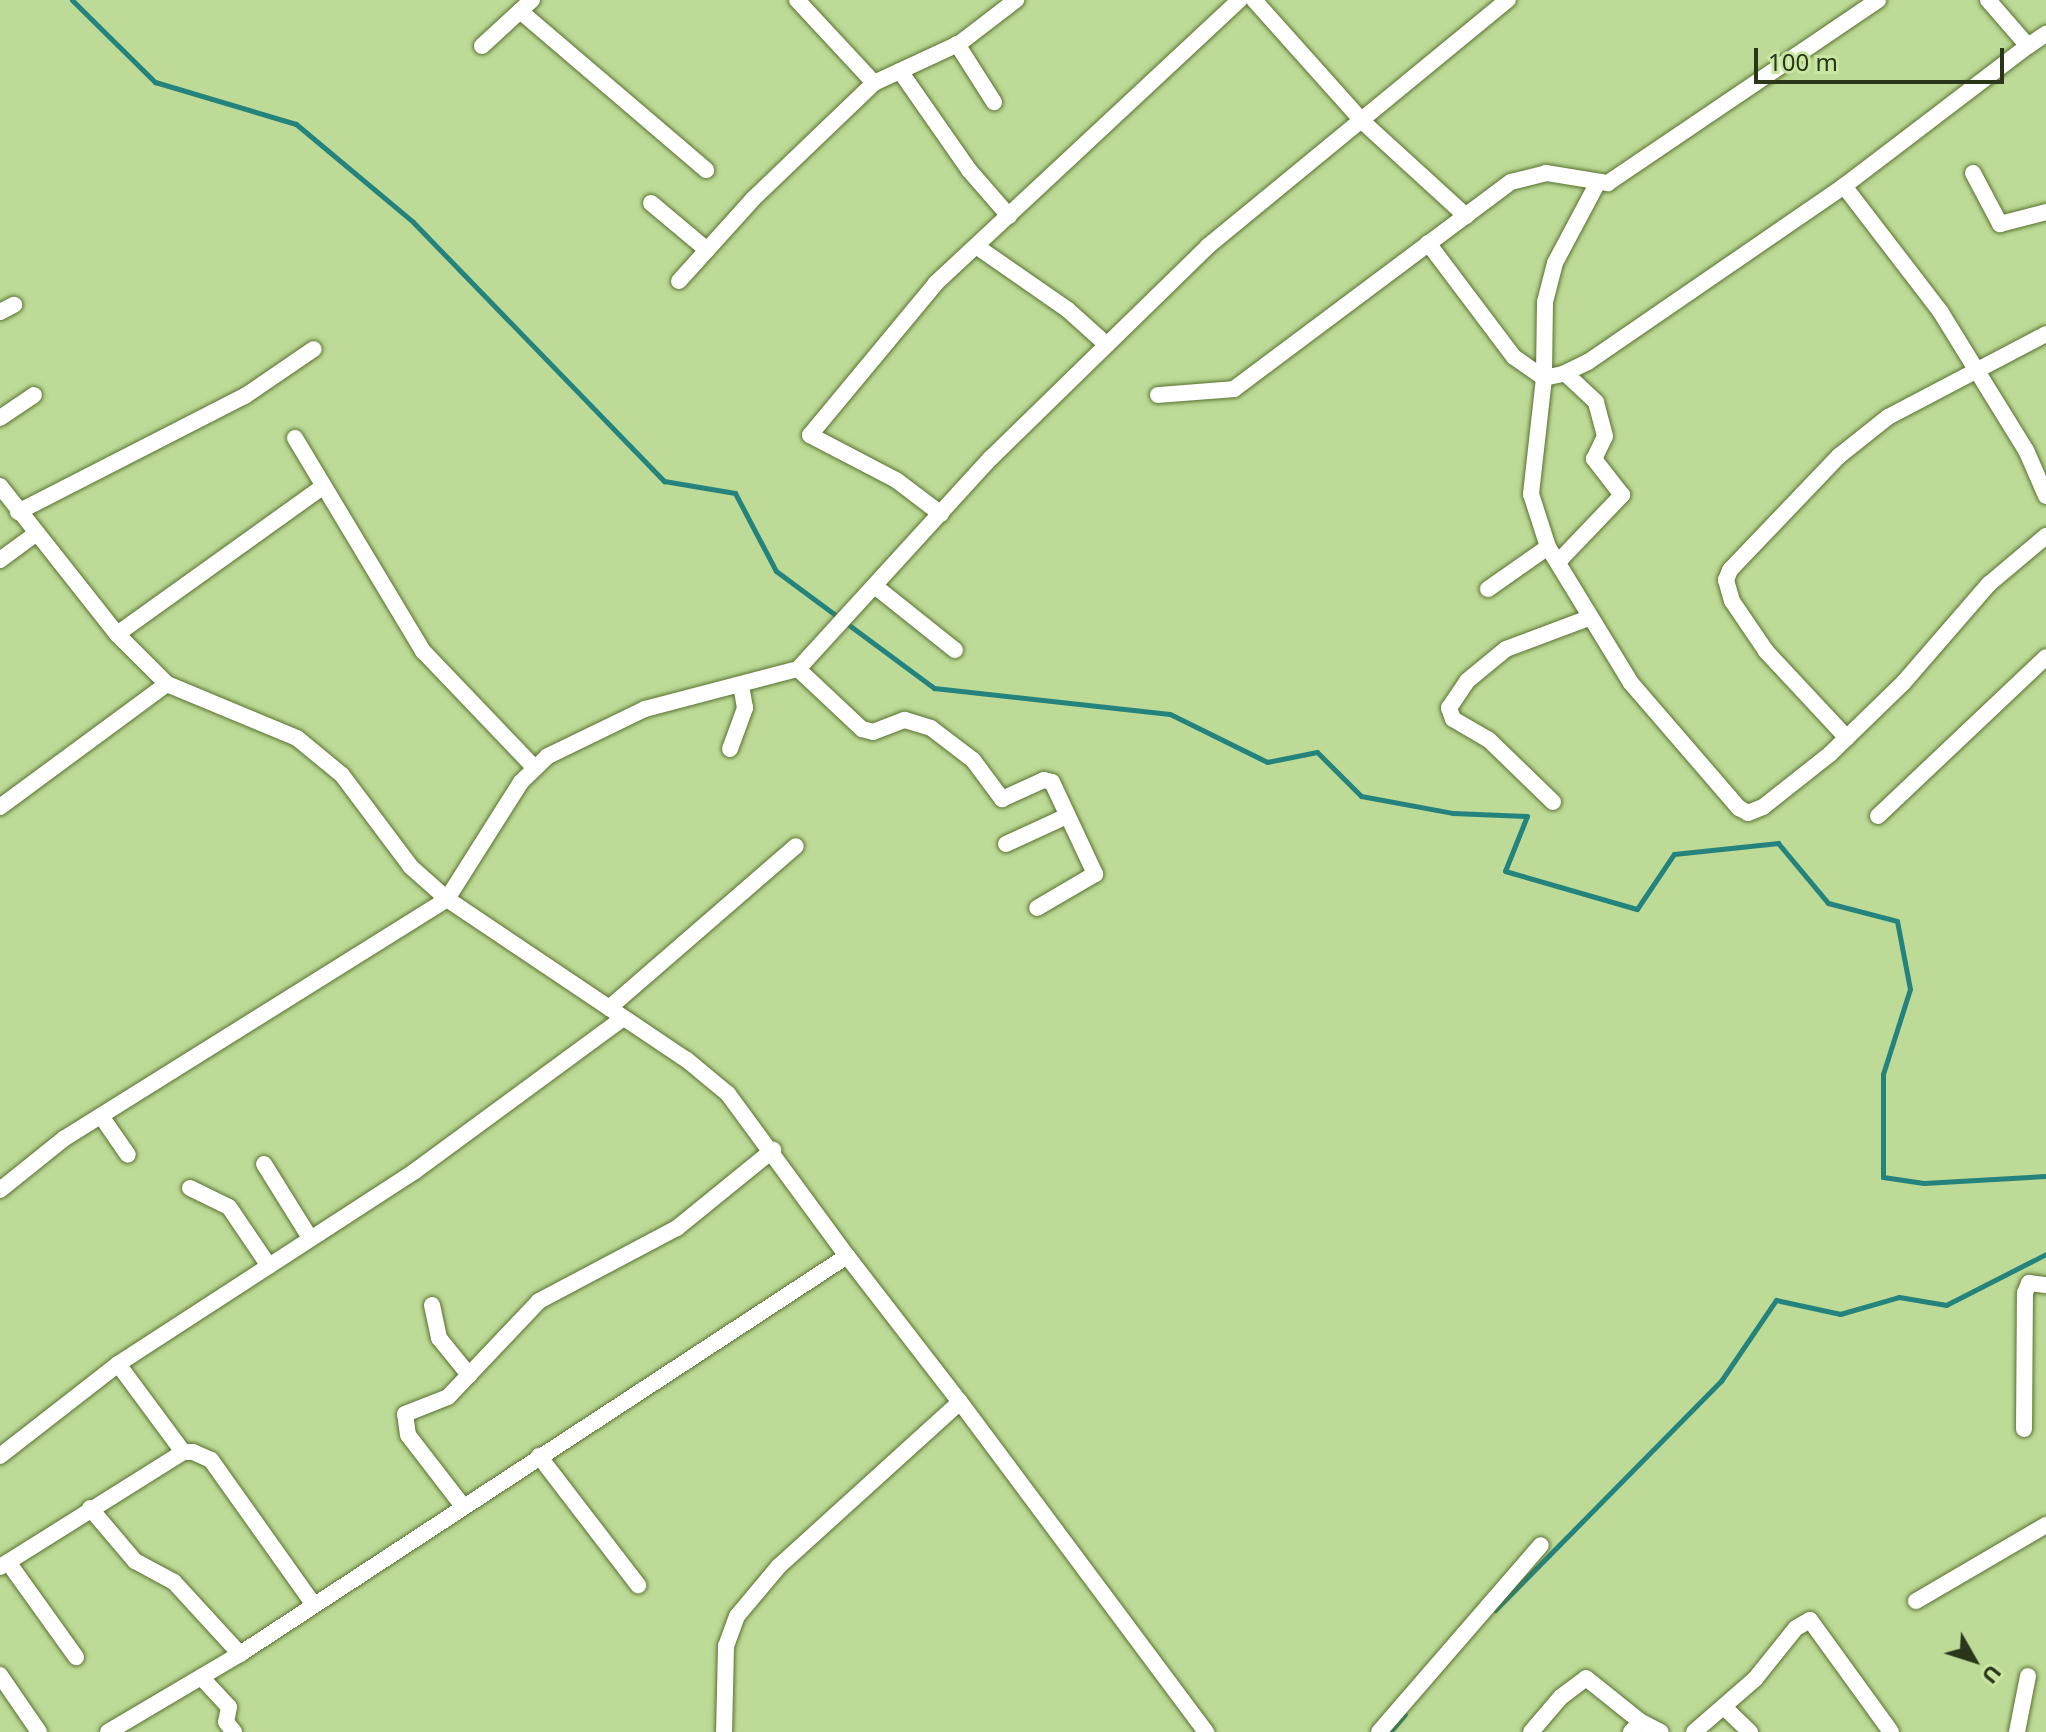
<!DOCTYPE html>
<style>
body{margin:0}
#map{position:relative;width:2046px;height:1732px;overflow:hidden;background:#bdda96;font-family:"Noto Sans",sans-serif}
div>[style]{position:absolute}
.stream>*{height:5px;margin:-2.5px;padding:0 2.5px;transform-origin:2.5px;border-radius:2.5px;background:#24837c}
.roads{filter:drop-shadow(0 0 2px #587130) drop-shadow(0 0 2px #587130)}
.minor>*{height:16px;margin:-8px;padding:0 8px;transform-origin:8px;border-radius:8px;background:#fff}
span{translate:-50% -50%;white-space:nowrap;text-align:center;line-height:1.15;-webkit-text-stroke:6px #c9e7a2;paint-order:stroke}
.north{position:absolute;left:1934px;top:1620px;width:80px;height:80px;-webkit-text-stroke:6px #c9e7a2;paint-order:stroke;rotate:129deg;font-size:22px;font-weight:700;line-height:32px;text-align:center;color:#2a361a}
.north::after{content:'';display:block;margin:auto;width:28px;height:36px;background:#2a361a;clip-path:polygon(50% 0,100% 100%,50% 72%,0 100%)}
.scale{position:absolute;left:1754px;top:48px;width:250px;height:36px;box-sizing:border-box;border:4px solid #2a361a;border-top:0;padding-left:10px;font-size:24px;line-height:28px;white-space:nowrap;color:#2a361a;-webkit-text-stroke:6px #c9e7a2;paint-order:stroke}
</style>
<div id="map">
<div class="stream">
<div style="left:72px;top:0;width:117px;rotate:44.7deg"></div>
<div style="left:155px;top:82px;width:147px;rotate:16.6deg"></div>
<div style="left:296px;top:124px;width:153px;rotate:39.9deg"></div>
<div style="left:413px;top:222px;width:361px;rotate:45.9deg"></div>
<div style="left:664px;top:481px;width:72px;rotate:9.6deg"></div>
<div style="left:735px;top:493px;width:88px;rotate:62.3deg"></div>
<div style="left:776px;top:571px;width:197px;rotate:36.5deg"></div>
<div style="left:934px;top:688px;width:237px;rotate:6.3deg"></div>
<div style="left:1170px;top:714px;width:108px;rotate:26.3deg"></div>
<div style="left:1267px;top:762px;width:51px;rotate:-11.3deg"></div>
<div style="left:1317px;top:752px;width:62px;rotate:45deg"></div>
<div style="left:1361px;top:796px;width:94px;rotate:10.5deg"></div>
<div style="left:1453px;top:813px;width:74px;rotate:2.3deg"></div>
<div style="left:1527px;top:816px;width:59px;rotate:111.8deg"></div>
<div style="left:1505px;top:871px;width:137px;rotate:16.1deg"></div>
<div style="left:1637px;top:909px;width:66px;rotate:-56.1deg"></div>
<div style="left:1674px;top:854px;width:105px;rotate:-6deg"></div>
<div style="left:1778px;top:843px;width:78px;rotate:50.2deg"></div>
<div style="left:1828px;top:903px;width:71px;rotate:14.6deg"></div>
<div style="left:1897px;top:921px;width:69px;rotate:79.2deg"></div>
<div style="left:1910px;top:989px;width:89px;rotate:107.6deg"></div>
<div style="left:1883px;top:1074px;width:103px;rotate:90deg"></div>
<div style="left:1883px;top:1177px;width:41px;rotate:8.3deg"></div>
<div style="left:1924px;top:1183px;width:122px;rotate:-3.3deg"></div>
<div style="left:1495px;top:1610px;width:322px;rotate:-45.4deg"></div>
<div style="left:1721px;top:1381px;width:98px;rotate:-55.8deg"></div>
<div style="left:1776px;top:1300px;width:66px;rotate:12.3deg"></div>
<div style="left:1840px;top:1314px;width:61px;rotate:-16.1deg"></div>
<div style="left:1899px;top:1297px;width:48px;rotate:9.7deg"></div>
<div style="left:1946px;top:1305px;width:112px;rotate:-27deg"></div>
<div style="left:1390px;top:1732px;width:23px;rotate:-50deg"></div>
</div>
<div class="roads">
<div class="minor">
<div style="left:797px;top:0;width:113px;rotate:47.1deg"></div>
<div style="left:1254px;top:0;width:162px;rotate:48.2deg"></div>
<div style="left:1362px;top:121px;width:141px;rotate:42.4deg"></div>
<div style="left:1988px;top:0;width:61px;rotate:49deg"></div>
<div style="left:2028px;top:46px;width:22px;rotate:-34deg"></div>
<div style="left:520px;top:11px;width:245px;rotate:40.5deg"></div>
<div style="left:957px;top:44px;width:69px;rotate:57.5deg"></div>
<div style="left:482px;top:46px;width:68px;rotate:-42.6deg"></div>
<div style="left:900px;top:71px;width:121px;rotate:55.1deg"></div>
<div style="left:969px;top:170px;width:61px;rotate:49deg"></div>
<div style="left:1973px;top:173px;width:58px;rotate:62.1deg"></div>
<div style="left:2000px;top:224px;width:48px;rotate:-14.6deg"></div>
<div style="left:1597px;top:184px;width:89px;rotate:118deg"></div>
<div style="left:1555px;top:263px;width:40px;rotate:104.4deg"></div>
<div style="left:1545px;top:302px;width:76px;rotate:90.8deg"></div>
<div style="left:1544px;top:378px;width:117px;rotate:96.4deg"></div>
<div style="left:1531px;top:494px;width:56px;rotate:72.2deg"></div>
<div style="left:1548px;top:547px;width:159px;rotate:58.6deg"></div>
<div style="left:1631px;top:683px;width:165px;rotate:49.2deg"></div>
<div style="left:1739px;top:808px;width:10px;rotate:29deg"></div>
<div style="left:1748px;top:813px;width:16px;rotate:-22deg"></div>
<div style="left:1763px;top:807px;width:85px;rotate:-38.3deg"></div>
<div style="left:1830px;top:754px;width:103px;rotate:-44.2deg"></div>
<div style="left:1904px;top:682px;width:130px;rotate:-49.1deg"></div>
<div style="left:1989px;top:584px;width:75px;rotate:-40.1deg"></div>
<div style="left:1844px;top:186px;width:158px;rotate:52.5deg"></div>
<div style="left:1940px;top:311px;width:163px;rotate:58.3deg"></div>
<div style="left:2026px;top:450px;width:50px;rotate:66.5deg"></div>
<div style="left:651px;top:203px;width:73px;rotate:40deg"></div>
<div style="left:1428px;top:243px;width:143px;rotate:53deg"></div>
<div style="left:1514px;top:357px;width:37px;rotate:35deg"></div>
<div style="left:1544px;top:378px;width:19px;rotate:-12deg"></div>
<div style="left:1563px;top:374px;width:28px;rotate:-26deg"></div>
<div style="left:1588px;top:362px;width:311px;rotate:-34.5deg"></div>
<div style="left:1844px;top:186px;width:231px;rotate:-37.3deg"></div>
<div style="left:976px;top:246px;width:112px;rotate:34.8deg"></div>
<div style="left:1068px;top:310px;width:52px;rotate:41.9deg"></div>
<div style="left:679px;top:281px;width:110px;rotate:-47.9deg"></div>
<div style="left:753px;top:199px;width:168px;rotate:-43.8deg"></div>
<div style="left:874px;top:83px;width:95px;rotate:-24.9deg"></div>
<div style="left:960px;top:43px;width:71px;rotate:-37.5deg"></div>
<div style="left:0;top:312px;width:16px;rotate:-27deg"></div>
<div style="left:1158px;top:395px;width:76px;rotate:-4.5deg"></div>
<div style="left:1234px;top:389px;width:346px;rotate:-36.8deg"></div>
<div style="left:1511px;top:182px;width:36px;rotate:-14deg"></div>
<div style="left:1546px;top:173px;width:63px;rotate:9.2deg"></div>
<div style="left:1608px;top:183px;width:326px;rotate:-34.1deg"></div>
<div style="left:0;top:418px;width:41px;rotate:-34.1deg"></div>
<div style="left:295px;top:438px;width:249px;rotate:59deg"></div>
<div style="left:423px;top:651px;width:159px;rotate:46.3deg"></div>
<div style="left:0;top:486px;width:189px;rotate:51.7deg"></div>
<div style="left:117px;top:634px;width:71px;rotate:45deg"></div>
<div style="left:167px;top:684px;width:141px;rotate:22.6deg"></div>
<div style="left:297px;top:738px;width:58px;rotate:39.4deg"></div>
<div style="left:342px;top:775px;width:115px;rotate:53.1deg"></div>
<div style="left:411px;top:867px;width:48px;rotate:41.6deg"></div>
<div style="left:447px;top:899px;width:289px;rotate:33.9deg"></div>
<div style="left:687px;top:1060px;width:53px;rotate:39.7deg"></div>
<div style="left:728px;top:1094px;width:201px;rotate:53.7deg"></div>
<div style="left:18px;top:512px;width:255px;rotate:-27.1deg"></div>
<div style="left:245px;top:396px;width:83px;rotate:-34.3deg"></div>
<div style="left:941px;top:514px;width:56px;rotate:-142.9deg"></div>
<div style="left:896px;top:480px;width:97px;rotate:-152.4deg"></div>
<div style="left:810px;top:435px;width:197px;rotate:-50.3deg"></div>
<div style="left:936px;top:283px;width:415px;rotate:-43deg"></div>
<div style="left:0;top:560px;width:42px;rotate:-36.3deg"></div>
<div style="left:1558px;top:562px;width:93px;rotate:-46.3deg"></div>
<div style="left:1622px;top:495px;width:46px;rotate:-127.9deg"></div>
<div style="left:1594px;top:459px;width:25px;rotate:-64deg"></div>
<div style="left:1605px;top:436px;width:35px;rotate:-105deg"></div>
<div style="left:1596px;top:402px;width:42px;rotate:-136.9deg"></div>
<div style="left:876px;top:587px;width:101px;rotate:38.6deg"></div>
<div style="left:1488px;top:589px;width:73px;rotate:-35deg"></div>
<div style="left:117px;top:634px;width:251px;rotate:-35.6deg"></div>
<div style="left:798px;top:669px;width:88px;rotate:43.2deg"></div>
<div style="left:862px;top:729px;width:11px;rotate:15deg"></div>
<div style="left:873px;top:732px;width:34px;rotate:-21deg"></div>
<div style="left:905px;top:720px;width:27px;rotate:17deg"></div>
<div style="left:931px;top:728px;width:53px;rotate:37.3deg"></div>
<div style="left:973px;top:760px;width:49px;rotate:53.4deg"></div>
<div style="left:1002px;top:799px;width:46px;rotate:-24.3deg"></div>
<div style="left:1044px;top:780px;width:8px;rotate:14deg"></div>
<div style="left:1052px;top:782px;width:102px;rotate:64.9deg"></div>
<div style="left:1095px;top:874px;width:67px;rotate:149.6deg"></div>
<div style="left:1847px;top:738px;width:119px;rotate:-133deg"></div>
<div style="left:1766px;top:651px;width:60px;rotate:-124.2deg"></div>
<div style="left:1732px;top:601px;width:22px;rotate:-106deg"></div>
<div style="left:1726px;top:580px;width:11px;rotate:-68deg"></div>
<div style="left:1730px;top:570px;width:158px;rotate:-46.3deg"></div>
<div style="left:1839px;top:456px;width:63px;rotate:-38.5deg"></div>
<div style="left:1888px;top:417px;width:178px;rotate:-27.7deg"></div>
<div style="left:730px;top:749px;width:44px;rotate:-69.9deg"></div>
<div style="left:745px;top:708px;width:22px;rotate:-100deg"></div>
<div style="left:1553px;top:802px;width:89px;rotate:-135.9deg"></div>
<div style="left:1489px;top:740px;width:42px;rotate:-149.7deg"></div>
<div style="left:1453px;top:719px;width:12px;rotate:-110deg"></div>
<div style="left:1449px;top:708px;width:32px;rotate:-56deg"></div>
<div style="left:1467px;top:681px;width:50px;rotate:-39.4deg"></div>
<div style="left:1506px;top:649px;width:89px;rotate:-20.5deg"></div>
<div style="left:0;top:807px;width:207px;rotate:-36.4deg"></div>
<div style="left:1878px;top:816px;width:231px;rotate:-43.4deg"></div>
<div style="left:1006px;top:844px;width:67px;rotate:-24.7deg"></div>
<div style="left:609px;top:1008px;width:247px;rotate:-40.9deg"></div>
<div style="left:101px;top:1116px;width:47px;rotate:55.3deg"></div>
<div style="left:264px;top:1164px;width:87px;rotate:58.1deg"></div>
<div style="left:190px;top:1188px;width:43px;rotate:26deg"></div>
<div style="left:229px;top:1207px;width:71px;rotate:55.9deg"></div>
<div style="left:0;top:1190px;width:83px;rotate:-38.7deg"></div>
<div style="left:65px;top:1138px;width:451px;rotate:-32deg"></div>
<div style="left:447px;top:899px;width:138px;rotate:-57.7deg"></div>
<div style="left:521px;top:782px;width:37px;rotate:-44deg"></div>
<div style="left:548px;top:756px;width:108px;rotate:-25.9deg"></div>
<div style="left:645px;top:709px;width:158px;rotate:-14.7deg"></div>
<div style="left:798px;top:669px;width:285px;rotate:-47.6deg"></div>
<div style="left:990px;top:459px;width:305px;rotate:-44.3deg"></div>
<div style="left:1208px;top:246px;width:388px;rotate:-39.4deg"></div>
<div style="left:432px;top:1305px;width:34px;rotate:78deg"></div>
<div style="left:439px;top:1338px;width:48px;rotate:51deg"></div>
<div style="left:118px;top:1364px;width:109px;rotate:53.5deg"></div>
<div style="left:960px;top:1402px;width:412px;rotate:53.3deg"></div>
<div style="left:2024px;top:1429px;width:136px;rotate:-89.6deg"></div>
<div style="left:2025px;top:1293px;width:11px;rotate:-68deg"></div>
<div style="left:2029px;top:1283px;width:17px;rotate:7deg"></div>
<div style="left:0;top:1456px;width:150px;rotate:-37.9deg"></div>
<div style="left:118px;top:1364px;width:354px;rotate:-33deg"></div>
<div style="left:415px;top:1171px;width:258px;rotate:-36.3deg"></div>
<div style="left:539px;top:1456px;width:163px;rotate:52.5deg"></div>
<div style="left:462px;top:1505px;width:88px;rotate:-127.6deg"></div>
<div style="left:408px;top:1435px;width:21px;rotate:-98deg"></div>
<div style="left:405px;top:1414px;width:46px;rotate:-21.6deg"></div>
<div style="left:448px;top:1397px;width:132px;rotate:-46.5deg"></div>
<div style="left:539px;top:1301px;width:156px;rotate:-27.9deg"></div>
<div style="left:677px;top:1228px;width:124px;rotate:-39.1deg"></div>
<div style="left:90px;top:1508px;width:70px;rotate:49.7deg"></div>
<div style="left:135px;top:1561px;width:44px;rotate:28.3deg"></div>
<div style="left:174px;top:1582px;width:98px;rotate:47.5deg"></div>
<div style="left:8px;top:1562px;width:117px;rotate:54.4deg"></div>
<div style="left:0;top:1567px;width:216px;rotate:-32.1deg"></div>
<div style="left:183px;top:1452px;width:10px"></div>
<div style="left:193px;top:1452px;width:20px;rotate:24deg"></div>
<div style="left:211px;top:1460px;width:174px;rotate:54.6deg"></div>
<div style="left:1916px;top:1601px;width:151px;rotate:-30.3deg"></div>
<div style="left:0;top:1675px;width:69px;rotate:55.6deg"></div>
<div style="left:201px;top:1677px;width:41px;rotate:47deg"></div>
<div style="left:229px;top:1707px;width:15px;rotate:101deg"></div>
<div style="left:226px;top:1722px;width:13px;rotate:51deg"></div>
<div style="left:1725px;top:1708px;width:35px;rotate:44deg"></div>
<div style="left:108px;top:1732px;width:153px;rotate:-30.6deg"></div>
<div style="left:240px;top:1654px;width:726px;rotate:-33.25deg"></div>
<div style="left:847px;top:1256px;width:185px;rotate:52.3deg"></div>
<div style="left:960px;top:1402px;width:244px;rotate:137.8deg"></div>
<div style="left:779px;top:1566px;width:65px;rotate:130deg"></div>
<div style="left:737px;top:1616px;width:32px;rotate:110deg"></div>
<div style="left:726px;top:1646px;width:86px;rotate:91.3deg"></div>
<div style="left:1379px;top:1732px;width:247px;rotate:-49.1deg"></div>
<div style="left:1531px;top:1732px;width:46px;rotate:-49.4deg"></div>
<div style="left:1561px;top:1697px;width:31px;rotate:-37deg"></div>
<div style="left:1586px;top:1678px;width:70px;rotate:38.7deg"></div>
<div style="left:1631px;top:1732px;width:14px;rotate:-45deg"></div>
<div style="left:1641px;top:1722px;width:22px;rotate:27deg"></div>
<div style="left:1694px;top:1732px;width:81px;rotate:-41deg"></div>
<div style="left:1755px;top:1679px;width:65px;rotate:-51.2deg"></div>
<div style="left:1796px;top:1628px;width:16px;rotate:-30deg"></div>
<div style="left:1810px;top:1620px;width:138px;rotate:54.1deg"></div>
<div style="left:2017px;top:1732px;width:57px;rotate:-78.9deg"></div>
</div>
</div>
<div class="north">U</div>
<div class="scale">100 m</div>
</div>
